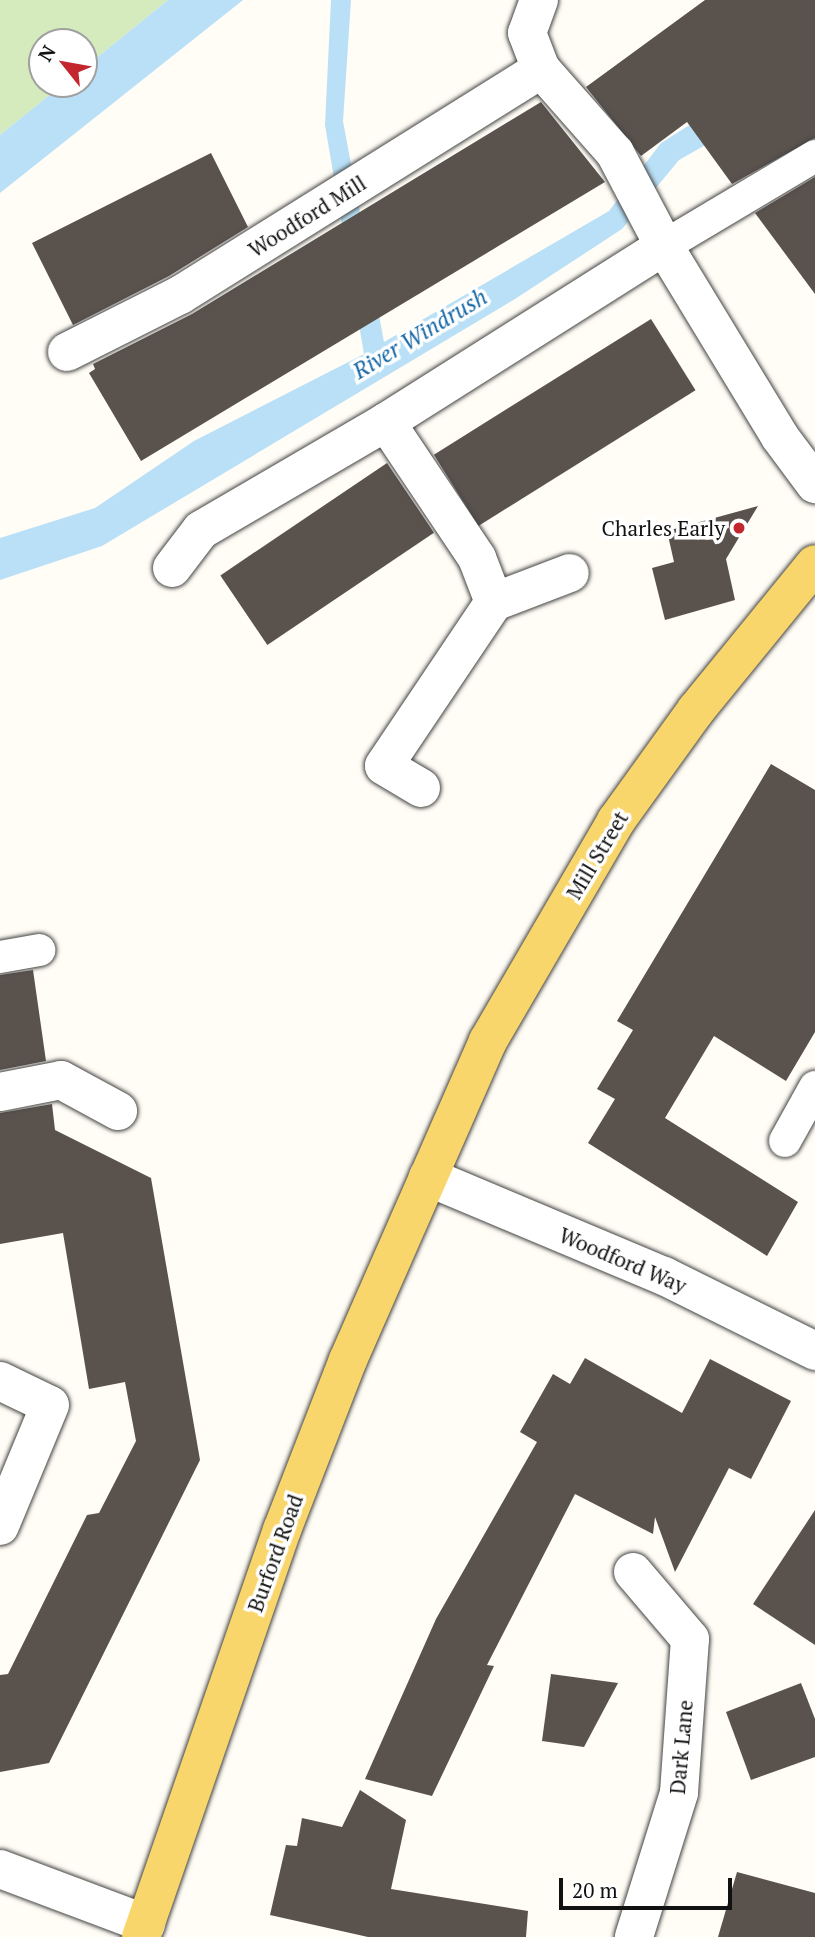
<!DOCTYPE html>
<style>
body{margin:0}
#map{position:relative;width:815px;height:1937px;overflow:hidden;background:#fffdf5;font-family:"PT Serif",serif}
div>[style]{position:absolute}
.green>*{inset:0;background:#d5ebbd}
.water>*{inset:0;background:#b9e0f7}
.building>*{inset:0;background:#5a524d;transform-origin:0 0}
.roads{filter:drop-shadow(0 0 2px #444) drop-shadow(0 0 2px #444)}
.service>*{height:32px;margin:-16px;padding:0 16px;transform-origin:16px;border-radius:16px;background:#fff}
.minor>*{height:38px;margin:-19px;padding:0 19px;transform-origin:19px;border-radius:19px;background:#fff}
.primary>*{height:38px;margin:-19px;padding:0 19px;transform-origin:19px;border-radius:19px;background:#f9d66b}
.dots>*{width:19px;height:19px;translate:-50% -50%;box-sizing:border-box;border:4px solid #fff;border-radius:50%}
span{translate:-50% -50%;white-space:nowrap;text-align:center;line-height:1.15;-webkit-text-stroke:7px #fff;paint-order:stroke}
.street-label{font-size:21px;color:#111}
.poi-label{font-size:21px;color:#111}
.right{translate:-100% -50%;text-align:right}
.water-label{font-size:23px;color:#1768a6;font-style:italic}
.north{position:absolute;left:28px;top:28px;width:70px;height:70px;box-sizing:border-box;background:#fff;border:2px solid #a0a0a0;border-radius:50%;rotate:301deg;font-size:19px;font-weight:700;line-height:28px;text-align:center;color:#111}
.north::after{content:'';display:block;margin:auto;width:24px;height:32px;background:#c4262e;clip-path:polygon(50% 0,100% 100%,50% 72%,0 100%)}
.scale{position:absolute;left:559px;top:1878px;width:173px;height:32px;box-sizing:border-box;border:4px solid #111;border-top:0;padding-left:9px;font-size:21px;line-height:24px;white-space:nowrap;color:#111;-webkit-text-stroke:5px #fff;paint-order:stroke}
</style>
<div id="map">
<div class="green">
<div style="clip-path:polygon(0 0,168px 0,84px 68px,84px 42px,42px 42px,42px 84px,63px 84px,0 135px)"></div>
</div>
<div class="water">
<div style="clip-path:polygon(168px 0,243px 0,0 193px,0 135px,63px 84px,84px 84px,84px 68px)"></div>
<div style="clip-path:polygon(331px 0,351px 0,343px 121px,384px 342px,609px 211px,661px 143px,815px 46px,815px 83px,679px 160px,622px 229px,515px 299px,102px 546px,0 580px,0 538px,95px 508px,194px 441px,364px 354px,325px 125px)"></div>
</div>
<div class="building">
<div style="clip-path:polygon(705px 0,815px 0,815px 138px,732px 184px,687px 122px,641px 156px,586px 87px)"></div>
<div style="clip-path:polygon(541px 102px,605px 182px,141px 461px,89px 373px,95px 369px,93px 364px,192px 314px)"></div>
<div style="clip-path:polygon(211px 153px,248px 227px,169px 276px,73px 325px,32px 243px)"></div>
<div style="clip-path:polygon(815px 177px,815px 294px,755px 213px)"></div>
<div style="left:651px;top:319px;width:84px;height:256px;rotate:58deg"></div>
<div style="left:387px;top:463px;width:84px;height:201px;rotate:56deg"></div>
<div style="clip-path:polygon(758px 506px,726px 559px,735px 600px,665px 620px,652px 568px,674px 562px,667px 531px)"></div>
<div style="clip-path:polygon(771px 764px,815px 790px,815px 1032px,786px 1081px,714px 1036px,665px 1118px,798px 1202px,767px 1256px,588px 1143px,615px 1099px,597px 1089px,633px 1030px,617px 1021px)"></div>
<div style="clip-path:polygon(33px 970px,46px 1061px,0 1070px,0 975px)"></div>
<div style="clip-path:polygon(52px 1104px,55px 1130px,151px 1178px,200px 1460px,49px 1763px,0 1772px,0 1675px,8px 1674px,87px 1515px,99px 1513px,136px 1441px,125px 1382px,89px 1389px,63px 1233px,0 1244px,0 1113px)"></div>
<div style="clip-path:polygon(585px 1358px,682px 1413px,710px 1359px,791px 1401px,751px 1479px,729px 1468px,675px 1572px,655px 1517px,653px 1534px,575px 1494px,487px 1665px,494px 1666px,432px 1796px,365px 1779px,436px 1619px,537px 1442px,520px 1432px,553px 1374px,570px 1384px)"></div>
<div style="clip-path:polygon(815px 1510px,815px 1645px,753px 1604px)"></div>
<div style="clip-path:polygon(551px 1674px,618px 1683px,584px 1747px,542px 1741px)"></div>
<div style="clip-path:polygon(801px 1683px,815px 1719px,815px 1757px,751px 1780px,726px 1712px)"></div>
<div style="clip-path:polygon(360px 1790px,406px 1820px,391px 1889px,528px 1911px,526px 1937px,368px 1937px,270px 1915px,286px 1845px,297px 1846px,302px 1818px,342px 1827px)"></div>
<div style="clip-path:polygon(737px 1872px,815px 1893px,815px 1937px,718px 1937px)"></div>
</div>
<div class="roads">
<div class="service">
<div style="left:664px;top:246px;width:176px;rotate:-30.8deg"></div>
<div style="left:0;top:957px;width:40px;rotate:-10deg"></div>
<div style="left:785px;top:1141px;width:62px;rotate:-60.9deg"></div>
</div>
<div class="minor">
<div style="left:539px;top:0;width:35px;rotate:110deg"></div>
<div style="left:527px;top:33px;width:39px;rotate:69deg"></div>
<div style="left:541px;top:69px;width:112px;rotate:48.6deg"></div>
<div style="left:615px;top:153px;width:105px;rotate:62.2deg"></div>
<div style="left:664px;top:246px;width:223px;rotate:58.7deg"></div>
<div style="left:780px;top:437px;width:59px;rotate:53.3deg"></div>
<div style="left:67px;top:352px;width:127px;rotate:-26.8deg"></div>
<div style="left:180px;top:295px;width:426px;rotate:-32deg"></div>
<div style="left:386px;top:422px;width:164px;rotate:56.2deg"></div>
<div style="left:477px;top:558px;width:47px;rotate:68.9deg"></div>
<div style="left:494px;top:602px;width:197px;rotate:123.9deg"></div>
<div style="left:384px;top:766px;width:43px;rotate:30.7deg"></div>
<div style="left:172px;top:568px;width:48px;rotate:-52.7deg"></div>
<div style="left:201px;top:530px;width:214px;rotate:-30.3deg"></div>
<div style="left:386px;top:422px;width:329px;rotate:-32.3deg"></div>
<div style="left:494px;top:602px;width:81px;rotate:-20.9deg"></div>
<div style="left:0;top:1092px;width:62px;rotate:-11.1deg"></div>
<div style="left:61px;top:1080px;width:65px;rotate:28.5deg"></div>
<div style="left:428px;top:1177px;width:256px;rotate:22.8deg"></div>
<div style="left:664px;top:1276px;width:169px;rotate:26.4deg"></div>
<div style="left:0;top:1381px;width:55px;rotate:25.6deg"></div>
<div style="left:50px;top:1405px;width:131px;rotate:112.5deg"></div>
<div style="left:633px;top:1572px;width:88px;rotate:49.6deg"></div>
<div style="left:690px;top:1639px;width:154px;rotate:94.1deg"></div>
<div style="left:679px;top:1793px;width:151px;rotate:107.4deg"></div>
<div style="left:0;top:1869px;width:156px;rotate:20.6deg"></div>
</div>
<div class="primary">
<div style="left:141px;top:1937px;width:431px;rotate:-70.9deg"></div>
<div style="left:282px;top:1530px;width:182px;rotate:-68.8deg"></div>
<div style="left:348px;top:1360px;width:348px;rotate:-66.3deg"></div>
<div style="left:488px;top:1041px;width:255px;rotate:-59.8deg"></div>
<div style="left:616px;top:821px;width:137px;rotate:-54.2deg"></div>
<div style="left:696px;top:710px;width:188px;rotate:-50.8deg"></div>
</div>
</div>
<div class="dots">
<div style="left:739px;top:528px;background:#c4262e"></div>
</div>
<div class="street-label">
<span style="left:307px;top:216px;rotate:-32deg">Woodford Mill</span>
<span style="left:597px;top:855px;rotate:-59deg">Mill Street</span>
<span style="left:623px;top:1260px;rotate:23deg">Woodford Way</span>
<span style="left:275px;top:1553px;rotate:-70deg">Burford Road</span>
<span style="left:681px;top:1747px;rotate:-85deg">Dark Lane</span>
</div>
<div class="poi-label">
<span class="right" style="left:725px;top:528px">Charles Early</span>
</div>
<div class="water-label">
<span style="left:420px;top:334px;rotate:-31deg">River Windrush</span>
</div>
<div class="north">N</div>
<div class="scale">20 m</div>
</div>
